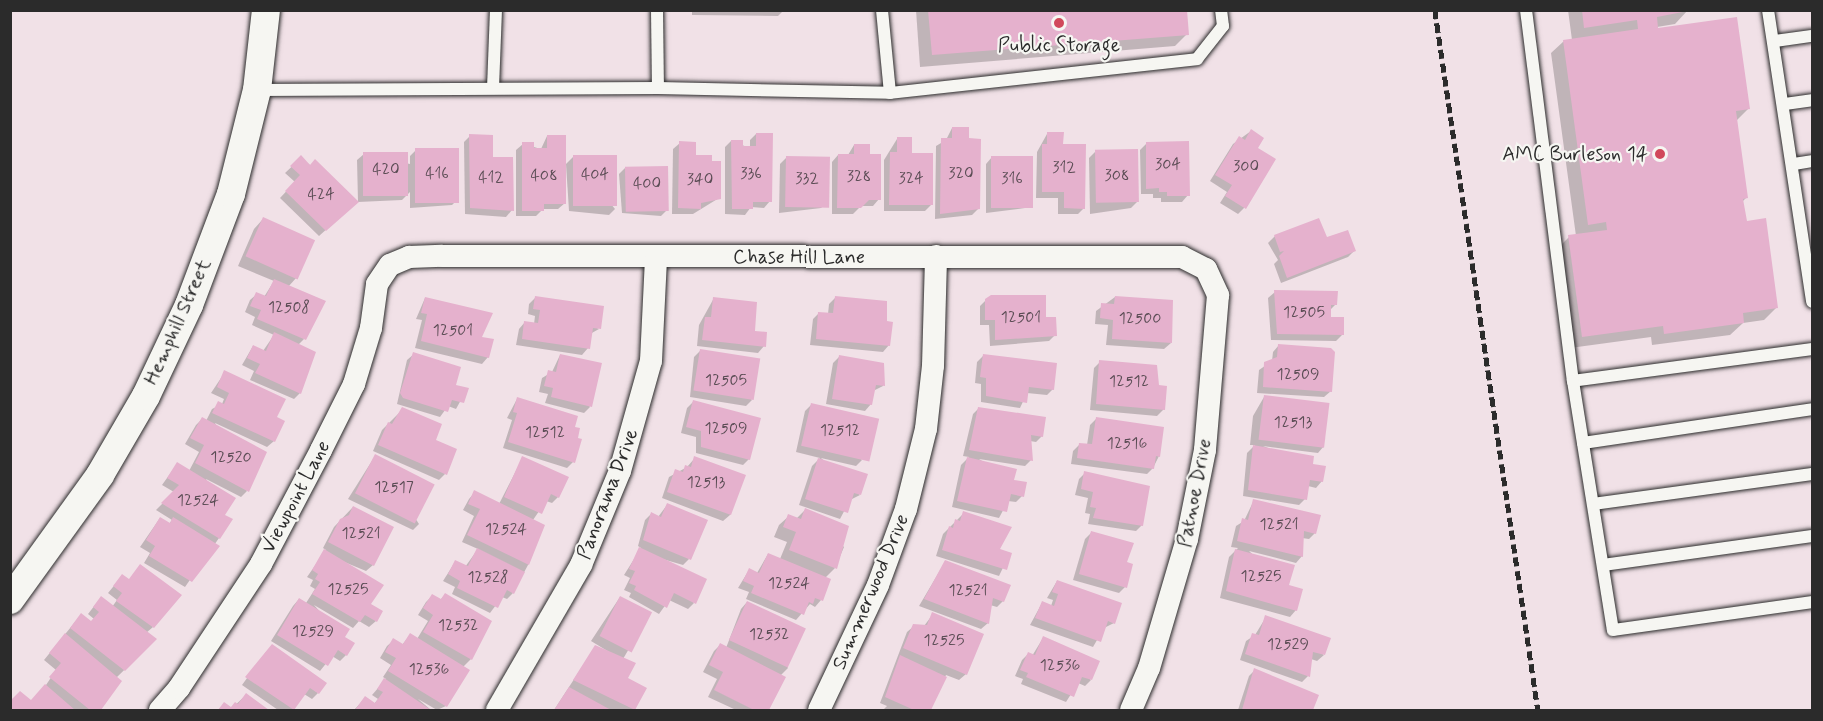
<!DOCTYPE html>
<style>
body{margin:0}
#map{position:relative;width:1823px;height:721px;overflow:hidden;background:#f1e1e7;font-family:Mynerve,sans-serif}
div>[style]{position:absolute}
.shadow>*{inset:0;background:#0003}
.building>*{inset:0;background:#e5b1cd;transform-origin:0 0}
.roads{filter:drop-shadow(0 0 2px #2b2b2b) drop-shadow(0 0 2px #2b2b2b)}
.service>*{height:12px;margin:-6px;padding:0 6px;transform-origin:6px;border-radius:6px;background:#f6f6f2}
.minor>*{height:22px;margin:-11px;padding:0 11px;transform-origin:11px;border-radius:11px;background:#f6f6f2}
.tertiary>*{height:28px;margin:-14px;padding:0 14px;transform-origin:14px;border-radius:14px;background:#f6f6f2}
.rail>*{height:4.5px;margin-top:-2.25px;transform-origin:0;background:repeating-linear-gradient(90deg,#2b2b2b 0 9px,transparent 0 13.5px)}
.dots>*{width:16px;height:16px;translate:-50% -50%;box-sizing:border-box;border:3px solid #f6f6f2;border-radius:50%}
span{translate:-50% -50%;white-space:nowrap;text-align:center;line-height:1.15;-webkit-text-stroke:4.5px #f6f6f2;paint-order:stroke}
.number-label{font-size:16px;color:#5a4c54}
.number-label span{-webkit-text-stroke-width:0}
.poi-label{font-size:20px;color:#2b2b2b}
.right{translate:-100% -50%;text-align:right}
.street-label{font-size:20px;color:#2b2b2b}
.frame{position:absolute;inset:0;border:12px solid #2b2b2b;pointer-events:none}
</style>
<div id="map">
<div class="shadow">
<div style="clip-path:polygon(692px 10px,784px 10px,778px 16px,692px 15px)"></div>
<div style="clip-path:polygon(916px 10px,1185px 10px,1187px 34px,1175px 46px,920px 67px)"></div>
<div style="clip-path:polygon(1568px 10px,1688px 10px,1675px 24px,1657px 27px,1749px 108px,1736px 121px,1746px 198px,1742px 202px,1745px 223px,1777px 307px,1764px 320px,1743px 323px,1730px 335px,1652px 345px,1651px 337px,1570px 348px,1557px 249px,1569px 237px,1576px 236px,1551px 53px,1564px 41px,1572px 40px)"></div>
<div style="clip-path:polygon(952px 128px,968px 140px,979px 208px,972px 215px,935px 219px,936px 146px,946px 140px)"></div>
<div style="clip-path:polygon(1251px 131px,1256px 148px,1244px 208px,1238px 214px,1220px 203px,1227px 192px,1210px 181px,1233px 144px)"></div>
<div style="clip-path:polygon(756px 134px,770px 201px,764px 208px,751px 207px,745px 215px,725px 214px,725px 147px,731px 141px,750px 148px,750px 140px)"></div>
<div style="clip-path:polygon(1047px 134px,1062px 146px,1084px 208px,1078px 214px,1058px 214px,1058px 198px,1036px 198px,1037px 152px)"></div>
<div style="clip-path:polygon(470px 136px,491px 158px,512px 210px,506px 217px,465px 214px,464px 142px)"></div>
<div style="clip-path:polygon(547px 136px,565px 203px,558px 209px,543px 209px,536px 216px,516px 216px,516px 150px,523px 144px,541px 149px)"></div>
<div style="clip-path:polygon(897px 139px,911px 154px,931px 205px,925px 211px,884px 211px,884px 160px)"></div>
<div style="clip-path:polygon(680px 143px,694px 157px,719px 198px,693px 214px,672px 214px,673px 149px)"></div>
<div style="clip-path:polygon(1147px 143px,1188px 195px,1182px 202px,1161px 202px,1161px 198px,1153px 198px,1153px 194px,1141px 194px,1140px 150px)"></div>
<div style="clip-path:polygon(854px 145px,868px 156px,879px 199px,873px 206px,861px 206px,853px 214px,832px 214px,832px 162px,838px 155px,848px 155px)"></div>
<div style="clip-path:polygon(416px 150px,458px 199px,452px 205px,410px 208px,410px 192px,402px 200px,358px 202px,357px 160px,364px 154px,410px 164px,410px 156px)"></div>
<div style="clip-path:polygon(1095px 152px,1137px 202px,1131px 208px,1090px 214px,1089px 158px)"></div>
<div style="clip-path:polygon(573px 157px,615px 209px,609px 215px,569px 211px,566px 164px)"></div>
<div style="clip-path:polygon(992px 157px,1032px 202px,1025px 208px,986px 213px,986px 164px)"></div>
<div style="clip-path:polygon(301px 158px,357px 202px,319px 236px,280px 198px,295px 182px,285px 173px)"></div>
<div style="clip-path:polygon(786px 158px,828px 202px,821px 208px,779px 213px,780px 164px)"></div>
<div style="clip-path:polygon(625px 168px,667px 210px,661px 216px,622px 213px,619px 174px)"></div>
<div style="clip-path:polygon(263px 219px,313px 241px,297px 277px,288px 287px,304px 339px,298px 345px,300px 393px,294px 399px,250px 380px,254px 371px,242px 365px,253px 346px,263px 351px,274px 335px,252px 325px,255px 317px,245px 312px,250px 300px,257px 294px,264px 297px,274px 281px,238px 266px,254px 229px)"></div>
<div style="clip-path:polygon(1275px 236px,1326px 239px,1355px 250px,1348px 257px,1281px 283px,1274px 264px,1278px 260px,1268px 243px)"></div>
<div style="clip-path:polygon(1275px 292px,1336px 304px,1330px 310px,1329px 318px,1342px 335px,1336px 341px,1271px 340px,1268px 298px)"></div>
<div style="clip-path:polygon(1115px 297px,1171px 343px,1164px 349px,1106px 345px,1108px 325px,1095px 324px,1096px 311px)"></div>
<div style="clip-path:polygon(425px 298px,480px 338px,488px 357px,482px 364px,415px 348px,422px 320px,416px 319px)"></div>
<div style="clip-path:polygon(535px 298px,599px 329px,590px 334px,588px 348px,582px 355px,516px 345px,519px 329px,525px 322px,534px 324px,535px 316px,528px 314px,529px 304px)"></div>
<div style="clip-path:polygon(714px 298px,753px 332px,764px 346px,758px 353px,697px 346px,699px 325px)"></div>
<div style="clip-path:polygon(835px 298px,889px 345px,883px 352px,810px 345px,813px 319px,819px 313px,828px 314px,829px 304px)"></div>
<div style="clip-path:polygon(986px 300px,1045px 318px,1055px 335px,1049px 341px,990px 346px,989px 325px,980px 325px,980px 306px)"></div>
<div style="clip-path:polygon(1279px 345px,1331px 391px,1324px 397px,1257px 393px,1259px 370px,1272px 361px,1273px 352px)"></div>
<div style="clip-path:polygon(700px 351px,752px 400px,746px 406px,690px 397px,694px 357px)"></div>
<div style="clip-path:polygon(414px 354px,454px 386px,467px 389px,456px 409px,448px 406px,440px 417px,397px 404px,407px 360px)"></div>
<div style="clip-path:polygon(560px 355px,590px 407px,584px 413px,545px 403px,548px 394px,539px 392px,542px 378px,552px 372px)"></div>
<div style="clip-path:polygon(983px 356px,1053px 389px,1047px 395px,1027px 393px,1020px 408px,981px 402px,981px 384px,975px 383px,977px 362px)"></div>
<div style="clip-path:polygon(839px 357px,882px 364px,883px 386px,873px 391px,871px 404px,865px 411px,826px 404px,833px 363px)"></div>
<div style="clip-path:polygon(1100px 362px,1158px 387px,1164px 409px,1157px 416px,1090px 410px,1094px 368px)"></div>
<div style="clip-path:polygon(225px 372px,275px 418px,274px 441px,267px 447px,215px 423px,247px 491px,241px 497px,206px 479px,223px 515px,219px 538px,185px 587px,144px 563px,150px 553px,140px 547px,160px 518px,169px 524px,172px 520px,156px 510px,174px 492px,162px 485px,177px 464px,189px 471px,199px 452px,185px 444px,196px 425px,202px 419px,206px 421px,212px 409px,222px 404px,224px 399px,211px 393px)"></div>
<div style="clip-path:polygon(1264px 397px,1324px 446px,1318px 453px,1263px 446px,1311px 465px,1322px 481px,1316px 488px,1308px 486px,1305px 499px,1299px 505px,1243px 496px,1247px 453px,1255px 445px,1250px 445px,1253px 416px)"></div>
<div style="clip-path:polygon(517px 399px,573px 428px,573px 462px,567px 468px,503px 448px,512px 420px,507px 418px)"></div>
<div style="clip-path:polygon(693px 402px,749px 459px,743px 465px,696px 453px,696px 437px,681px 433px,687px 408px)"></div>
<div style="clip-path:polygon(811px 405px,862px 460px,856px 466px,821px 458px,860px 495px,850px 500px,840px 519px,799px 505px,812px 466px,820px 458px,796px 452px,805px 411px)"></div>
<div style="clip-path:polygon(979px 408px,1042px 436px,1036px 442px,1030px 441px,1031px 460px,1025px 466px,979px 459px,1012px 481px,1022px 496px,1016px 502px,1008px 501px,999px 518px,952px 507px,961px 465px,969px 457px,963px 456px,973px 414px)"></div>
<div style="clip-path:polygon(403px 409px,434px 441px,445px 474px,439px 480px,373px 451px,382px 430px)"></div>
<div style="clip-path:polygon(1096px 419px,1159px 456px,1153px 468px,1147px 474px,1071px 464px,1073px 451px,1080px 444px,1087px 445px,1090px 425px)"></div>
<div style="clip-path:polygon(375px 456px,419px 524px,413px 530px,348px 499px)"></div>
<div style="clip-path:polygon(523px 457px,558px 497px,552px 503px,546px 501px,533px 520px,543px 525px,528px 565px,513px 593px,507px 599px,502px 597px,490px 613px,452px 594px,455px 587px,443px 581px,455px 562px,465px 567px,478px 549px,462px 542px,474px 516px,463px 510px,469px 499px,475px 492px,499px 504px)"></div>
<div style="clip-path:polygon(695px 458px,744px 476px,730px 515px,723px 521px,662px 498px,669px 477px,687px 467px)"></div>
<div style="clip-path:polygon(1085px 473px,1142px 525px,1136px 531px,1088px 524px,1090px 514px,1085px 513px,1088px 498px,1075px 495px,1079px 479px)"></div>
<div style="clip-path:polygon(1254px 500px,1315px 533px,1309px 539px,1302px 538px,1302px 556px,1296px 563px,1249px 551px,1287px 586px,1296px 610px,1290px 617px,1220px 598px,1229px 557px,1238px 548px,1231px 547px,1236px 526px,1244px 521px)"></div>
<div style="clip-path:polygon(667px 505px,689px 559px,683px 565px,659px 558px,694px 603px,688px 609px,669px 600px,659px 614px,629px 597px,631px 593px,624px 590px,630px 578px,624px 575px,641px 548px,638px 546px,645px 520px,651px 514px,658px 517px)"></div>
<div style="clip-path:polygon(353px 507px,373px 565px,366px 571px,337px 559px,369px 604px,376px 621px,369px 627px,359px 621px,353px 628px,314px 605px,343px 638px,346px 655px,340px 661px,332px 656px,320px 671px,271px 641px,293px 606px,299px 599px,306px 603px,315px 589px,310px 586px,313px 580px,307px 577px,326px 550px,323px 548px,334px 527px)"></div>
<div style="clip-path:polygon(805px 510px,844px 547px,835px 568px,825px 578px,830px 580px,821px 600px,815px 607px,810px 604px,796px 620px,746px 599px,749px 592px,738px 588px,749px 570px,757px 573px,768px 554px,780px 559px,787px 542px,774px 537px,779px 525px,789px 516px,796px 519px)"></div>
<div style="clip-path:polygon(964px 513px,998px 550px,1010px 553px,999px 576px,936px 556px,943px 534px)"></div>
<div style="clip-path:polygon(1091px 533px,1125px 563px,1125px 587px,1119px 593px,1073px 580px,1085px 539px)"></div>
<div style="clip-path:polygon(945px 562px,1003px 601px,997px 607px,990px 605px,988px 623px,981px 629px,919px 606px)"></div>
<div style="clip-path:polygon(122px 576px,153px 627px,146px 633px,155px 640px,116px 678px,120px 681px,99px 710px,10px 710px,10px 702px,30px 702px,46px 685px,56px 670px,44px 660px,75px 622px,91px 623px,94px 619px,88px 614px,95px 605px,112px 607px,117px 600px,108px 593px)"></div>
<div style="clip-path:polygon(1057px 581px,1114px 623px,1104px 628px,1093px 647px,1030px 625px,1042px 603px,1051px 606px,1053px 600px,1047px 598px)"></div>
<div style="clip-path:polygon(445px 595px,471px 659px,463px 667px,446px 706px,437px 710px,418px 699px,431px 710px,354px 710px,365px 698px,374px 704px,378px 699px,372px 695px,386px 679px,383px 677px,391px 665px,380px 658px,387px 646px,394px 640px,402px 645px,410px 635px,417px 639px,428px 621px,418px 615px,426px 602px,432px 596px,440px 600px)"></div>
<div style="clip-path:polygon(620px 597px,650px 613px,623px 659px,626px 679px,645px 689px,633px 710px,554px 710px,595px 647px,614px 655px,591px 641px)"></div>
<div style="clip-path:polygon(747px 602px,788px 668px,780px 676px,784px 678px,767px 710px,736px 710px,708px 697px,717px 679px,703px 672px,714px 651px,720px 645px,726px 648px,741px 609px)"></div>
<div style="clip-path:polygon(933px 614px,966px 674px,959px 680px,946px 675px,930px 710px,883px 710px,887px 706px,880px 703px,907px 632px,914px 626px,924px 626px)"></div>
<div style="clip-path:polygon(1266px 617px,1324px 655px,1317px 661px,1311px 659px,1308px 676px,1302px 682px,1240px 660px,1246px 641px,1255px 635px)"></div>
<div style="clip-path:polygon(1043px 638px,1091px 680px,1085px 686px,1078px 683px,1066px 702px,1021px 684px,1023px 679px,1015px 676px,1022px 660px,1028px 654px,1032px 656px)"></div>
<div style="clip-path:polygon(266px 652px,318px 693px,312px 699px,304px 694px,292px 710px,278px 710px,242px 685px)"></div>
<div style="clip-path:polygon(1255px 670px,1318px 696px,1312px 710px,1238px 710px,1249px 676px)"></div>
<div style="clip-path:polygon(246px 695px,266px 710px,218px 710px,224px 704px,231px 709px)"></div>
</div>
<div class="building">
<div style="clip-path:polygon(928px 10px,1187px 10px,1189px 35px,932px 55px)"></div>
<div style="clip-path:polygon(1582px 10px,1693px 10px,1657px 17px,1658px 28px,1737px 17px,1750px 109px,1736px 111px,1748px 198px,1743px 199px,1747px 221px,1766px 218px,1778px 308px,1743px 313px,1744px 323px,1664px 334px,1663px 326px,1582px 337px,1568px 235px,1607px 230px,1606px 222px,1588px 225px,1563px 40px,1638px 29px,1637px 20px,1584px 28px)"></div>
<div style="clip-path:polygon(952px 127px,969px 127px,969px 138px,981px 139px,980px 209px,940px 214px,941px 138px,952px 138px)"></div>
<div style="clip-path:polygon(1251px 129px,1264px 138px,1258px 148px,1276px 159px,1246px 209px,1225px 196px,1232px 185px,1215px 175px,1239px 136px,1245px 140px)"></div>
<div style="clip-path:polygon(1047px 132px,1064px 132px,1063px 144px,1086px 144px,1085px 209px,1064px 208px,1064px 192px,1042px 192px,1042px 144px,1047px 144px)"></div>
<div style="clip-path:polygon(756px 133px,773px 133px,772px 202px,753px 202px,753px 209px,732px 209px,731px 140px,743px 140px,743px 146px,756px 146px)"></div>
<div style="clip-path:polygon(469px 134px,493px 135px,493px 157px,513px 157px,514px 211px,470px 208px)"></div>
<div style="clip-path:polygon(547px 135px,566px 135px,566px 204px,544px 204px,544px 211px,522px 211px,522px 142px,534px 142px,534px 148px,547px 148px)"></div>
<div style="clip-path:polygon(897px 137px,912px 137px,912px 153px,933px 153px,933px 205px,889px 205px,890px 152px,897px 152px)"></div>
<div style="clip-path:polygon(679px 141px,696px 142px,696px 155px,712px 155px,712px 161px,721px 161px,721px 199px,701px 203px,701px 209px,678px 208px)"></div>
<div style="clip-path:polygon(1189px 141px,1190px 196px,1167px 196px,1167px 192px,1159px 192px,1159px 188px,1146px 189px,1146px 142px)"></div>
<div style="clip-path:polygon(854px 144px,870px 144px,870px 154px,881px 154px,881px 200px,869px 200px,861px 208px,837px 208px,838px 154px,854px 154px)"></div>
<div style="left:415px;top:148px;width:44px;height:55px"></div>
<div style="left:1138px;top:149px;width:53px;height:43px;rotate:89deg"></div>
<div style="left:363px;top:152px;width:45px;height:44px"></div>
<div style="clip-path:polygon(301px 155px,310px 165px,315px 159px,359px 202px,326px 231px,285px 191px,300px 175px,290px 166px)"></div>
<div style="left:573px;top:155px;width:44px;height:51px"></div>
<div style="left:786px;top:156px;width:44px;height:51px;rotate:1deg"></div>
<div style="left:991px;top:156px;width:42px;height:52px"></div>
<div style="left:668px;top:166px;width:45px;height:43px;rotate:89deg"></div>
<div style="left:263px;top:217px;width:57px;height:43px;rotate:24deg"></div>
<div style="clip-path:polygon(1319px 218px,1327px 237px,1348px 230px,1356px 251px,1287px 278px,1279px 256px,1284px 251px,1280px 252px,1274px 235px)"></div>
<div style="clip-path:polygon(274px 279px,326px 301px,306px 340px,257px 319px,261px 310px,250px 306px,256px 292px,266px 296px)"></div>
<div style="clip-path:polygon(1274px 290px,1338px 291px,1337px 305px,1331px 305px,1331px 317px,1344px 317px,1344px 335px,1277px 334px)"></div>
<div style="clip-path:polygon(991px 295px,1046px 295px,1046px 317px,1056px 317px,1057px 336px,995px 340px,995px 320px,985px 320px,985px 299px)"></div>
<div style="clip-path:polygon(535px 296px,604px 306px,601px 329px,593px 328px,590px 349px,522px 339px,524px 321px,538px 323px,540px 310px,533px 309px)"></div>
<div style="clip-path:polygon(835px 296px,887px 301px,887px 321px,893px 322px,890px 346px,816px 339px,818px 312px,833px 313px)"></div>
<div style="clip-path:polygon(1115px 296px,1173px 300px,1172px 343px,1112px 339px,1113px 320px,1100px 318px,1101px 303px,1114px 304px)"></div>
<div style="clip-path:polygon(425px 297px,493px 313px,482px 337px,494px 339px,489px 358px,421px 341px,427px 314px,421px 313px)"></div>
<div style="clip-path:polygon(713px 297px,757px 302px,755px 331px,767px 332px,766px 347px,702px 340px,705px 317px,711px 317px)"></div>
<div style="clip-path:polygon(274px 332px,316px 352px,301px 394px,255px 373px,260px 364px,247px 358px,253px 345px,266px 351px)"></div>
<div style="clip-path:polygon(1278px 344px,1331px 348px,1335px 352px,1332px 392px,1263px 387px,1264px 362px,1277px 357px)"></div>
<div style="left:700px;top:349px;width:61px;height:42px;rotate:9deg"></div>
<div style="clip-path:polygon(413px 352px,461px 367px,456px 385px,469px 388px,464px 403px,452px 400px,448px 412px,403px 398px,400px 393px)"></div>
<div style="clip-path:polygon(560px 354px,602px 363px,592px 407px,551px 397px,553px 388px,544px 386px,548px 370px,556px 372px)"></div>
<div style="clip-path:polygon(983px 354px,1057px 363px,1054px 390px,1029px 387px,1027px 403px,986px 396px,986px 378px,980px 377px)"></div>
<div style="clip-path:polygon(839px 355px,884px 363px,885px 386px,876px 385px,872px 405px,832px 399px)"></div>
<div style="clip-path:polygon(1099px 360px,1157px 365px,1159px 385px,1167px 386px,1165px 410px,1096px 404px)"></div>
<div style="clip-path:polygon(224px 370px,286px 399px,277px 417px,285px 421px,275px 442px,212px 413px,218px 401px,224px 404px,229px 393px,217px 387px)"></div>
<div style="left:1264px;top:395px;width:66px;height:45px;rotate:7deg"></div>
<div style="clip-path:polygon(517px 397px,578px 416px,575px 427px,580px 428px,578px 438px,582px 439px,575px 463px,508px 442px,517px 413px,513px 412px)"></div>
<div style="clip-path:polygon(693px 400px,761px 418px,750px 460px,701px 447px,701px 431px,686px 427px)"></div>
<div style="left:811px;top:403px;width:70px;height:44px;rotate:13deg"></div>
<div style="clip-path:polygon(402px 407px,442px 424px,436px 440px,457px 449px,447px 475px,378px 445px,388px 422px,392px 424px)"></div>
<div style="clip-path:polygon(978px 407px,1046px 417px,1043px 437px,1031px 435px,1033px 461px,969px 450px)"></div>
<div style="clip-path:polygon(202px 417px,267px 452px,249px 492px,195px 463px,204px 445px,190px 438px)"></div>
<div style="clip-path:polygon(1096px 417px,1164px 427px,1160px 457px,1156px 456px,1154px 469px,1077px 458px,1079px 443px,1092px 444px)"></div>
<div style="clip-path:polygon(1253px 445px,1314px 456px,1313px 464px,1326px 466px,1323px 482px,1310px 480px,1307px 500px,1248px 490px)"></div>
<div style="left:375px;top:454px;width:67px;height:44px;rotate:27deg"></div>
<div style="clip-path:polygon(522px 456px,569px 477px,559px 498px,551px 494px,542px 514px,504px 497px)"></div>
<div style="clip-path:polygon(694px 456px,746px 475px,731px 515px,667px 492px,675px 469px,683px 472px,685px 465px,691px 467px)"></div>
<div style="clip-path:polygon(967px 457px,1017px 469px,1014px 480px,1027px 482px,1024px 497px,1011px 494px,1007px 512px,957px 501px)"></div>
<div style="clip-path:polygon(818px 458px,868px 474px,861px 495px,854px 493px,848px 513px,805px 499px)"></div>
<div style="clip-path:polygon(177px 462px,236px 498px,225px 515px,233px 519px,220px 539px,161px 503px,179px 485px,167px 478px)"></div>
<div style="clip-path:polygon(1084px 471px,1150px 486px,1143px 526px,1093px 518px,1096px 508px,1090px 507px,1093px 492px,1081px 489px)"></div>
<div style="clip-path:polygon(474px 490px,545px 525px,529px 565px,467px 535px,480px 509px,468px 504px)"></div>
<div style="clip-path:polygon(1253px 499px,1321px 515px,1316px 534px,1304px 531px,1303px 557px,1237px 541px,1242px 518px,1248px 520px)"></div>
<div style="clip-path:polygon(667px 503px,708px 520px,691px 560px,643px 540px,651px 512px,661px 517px)"></div>
<div style="clip-path:polygon(353px 506px,394px 527px,374px 566px,328px 542px,340px 519px,349px 515px)"></div>
<div style="clip-path:polygon(805px 508px,849px 526px,837px 569px,789px 550px,796px 532px,783px 527px,788px 514px,801px 519px)"></div>
<div style="clip-path:polygon(963px 511px,1012px 527px,1000px 549px,1012px 553px,1007px 570px,942px 550px,949px 526px,953px 528px,955px 519px,960px 521px)"></div>
<div style="clip-path:polygon(160px 517px,170px 523px,173px 517px,220px 546px,192px 582px,149px 556px,155px 546px,146px 540px)"></div>
<div style="clip-path:polygon(1091px 531px,1134px 543px,1127px 562px,1133px 564px,1127px 588px,1079px 574px)"></div>
<div style="clip-path:polygon(639px 547px,707px 579px,696px 604px,674px 593px,667px 608px,634px 590px,636px 586px,629px 583px,635px 571px,629px 569px)"></div>
<div style="clip-path:polygon(477px 548px,525px 572px,514px 594px,507px 590px,498px 608px,457px 588px,460px 581px,448px 574px,455px 560px,468px 566px)"></div>
<div style="clip-path:polygon(324px 549px,384px 585px,371px 604px,383px 611px,377px 622px,365px 615px,360px 622px,312px 594px,320px 582px,315px 579px,318px 574px,312px 570px)"></div>
<div style="clip-path:polygon(1235px 549px,1295px 565px,1289px 585px,1303px 589px,1297px 611px,1226px 591px)"></div>
<div style="clip-path:polygon(768px 553px,831px 579px,823px 601px,815px 598px,813px 604px,809px 602px,804px 615px,751px 593px,754px 586px,743px 581px,749px 568px,759px 573px)"></div>
<div style="clip-path:polygon(945px 560px,1011px 585px,1004px 602px,993px 598px,989px 624px,924px 599px)"></div>
<div style="clip-path:polygon(140px 564px,182px 595px,154px 628px,116px 601px,122px 593px,113px 586px,122px 574px,129px 579px)"></div>
<div style="clip-path:polygon(1057px 580px,1122px 603px,1115px 624px,1108px 621px,1101px 642px,1035px 618px,1042px 601px,1054px 606px,1058px 594px,1052px 592px)"></div>
<div style="clip-path:polygon(445px 593px,492px 621px,472px 660px,423px 632px,433px 615px,423px 608px,432px 594px,441px 599px)"></div>
<div style="clip-path:polygon(101px 596px,157px 639px,125px 671px,70px 628px,81px 613px,91px 621px,99px 612px,93px 607px)"></div>
<div style="left:620px;top:596px;width:36px;height:45px;rotate:27deg"></div>
<div style="clip-path:polygon(299px 598px,350px 629px,345px 637px,355px 643px,347px 656px,338px 650px,328px 666px,277px 635px)"></div>
<div style="left:747px;top:601px;width:65px;height:43px;rotate:25deg"></div>
<div style="clip-path:polygon(932px 612px,984px 634px,967px 675px,903px 648px,913px 624px,927px 625px)"></div>
<div style="clip-path:polygon(1265px 615px,1331px 638px,1325px 655px,1313px 652px,1310px 677px,1245px 654px,1252px 633px,1259px 635px)"></div>
<div style="clip-path:polygon(65px 633px,122px 681px,101px 710px,90px 710px,49px 677px,61px 663px,49px 653px)"></div>
<div style="clip-path:polygon(410px 633px,470px 670px,447px 707px,388px 671px,396px 658px,385px 652px,393px 638px,403px 644px)"></div>
<div style="clip-path:polygon(1043px 636px,1100px 661px,1092px 680px,1082px 677px,1074px 697px,1026px 677px,1028px 673px,1020px 670px,1028px 652px,1035px 655px)"></div>
<div style="clip-path:polygon(720px 643px,786px 677px,769px 710px,754px 710px,714px 690px,723px 672px,709px 665px)"></div>
<div style="clip-path:polygon(272px 644px,327px 683px,319px 694px,310px 688px,294px 710px,245px 677px)"></div>
<div style="clip-path:polygon(595px 645px,636px 663px,628px 678px,647px 688px,635px 710px,573px 680px)"></div>
<div style="clip-path:polygon(900px 655px,947px 677px,931px 710px,914px 710px,885px 697px)"></div>
<div style="clip-path:polygon(1254px 668px,1319px 695px,1313px 710px,1242px 710px)"></div>
<div style="clip-path:polygon(384px 678px,431px 710px,355px 710px,365px 696px,375px 703px,383px 692px,377px 689px)"></div>
<div style="clip-path:polygon(45px 684px,75px 710px,10px 710px,10px 701px,20px 691px,31px 700px)"></div>
<div style="clip-path:polygon(569px 687px,611px 710px,554px 710px)"></div>
<div style="clip-path:polygon(246px 693px,269px 710px,218px 710px,224px 702px,231px 707px,235px 702px,238px 704px)"></div>
</div>
<div class="roads">
<div class="service">
<div style="left:657px;top:10px;width:78px;rotate:89.3deg"></div>
<div style="left:882px;top:10px;width:83px;rotate:84.5deg"></div>
<div style="left:1526px;top:10px;width:374px;rotate:82.8deg"></div>
<div style="left:1768px;top:10px;width:295px;rotate:81.4deg"></div>
<div style="left:1775px;top:41px;width:37px;rotate:-8deg"></div>
<div style="left:493px;top:88px;width:78px;rotate:-87.8deg"></div>
<div style="left:257px;top:90px;width:401px;rotate:-0.3deg"></div>
<div style="left:658px;top:88px;width:232px;rotate:1.2deg"></div>
<div style="left:890px;top:93px;width:309px;rotate:-6.3deg"></div>
<div style="left:1197px;top:59px;width:42px;rotate:-51.8deg"></div>
<div style="left:1223px;top:26px;width:16px;rotate:-97deg"></div>
<div style="left:1785px;top:104px;width:27px;rotate:-8deg"></div>
<div style="left:1794px;top:164px;width:18px;rotate:-9deg"></div>
<div style="left:1812px;top:349px;width:241px;rotate:172.4deg"></div>
<div style="left:1573px;top:381px;width:252px;rotate:80.9deg"></div>
<div style="left:1613px;top:630px;width:201px;rotate:-8deg"></div>
<div style="left:1583px;top:443px;width:232px;rotate:-8.4deg"></div>
<div style="left:1593px;top:504px;width:221px;rotate:-7.8deg"></div>
<div style="left:1603px;top:565px;width:211px;rotate:-7.9deg"></div>
</div>
<div class="minor">
<div style="left:160px;top:710px;width:29px;rotate:-49deg"></div>
<div style="left:179px;top:688px;width:149px;rotate:-56.5deg"></div>
<div style="left:261px;top:564px;width:129px;rotate:-62.2deg"></div>
<div style="left:321px;top:450px;width:74px;rotate:-63.4deg"></div>
<div style="left:354px;top:384px;width:59px;rotate:-73.1deg"></div>
<div style="left:371px;top:328px;width:44px;rotate:-82.2deg"></div>
<div style="left:377px;top:284px;width:23px;rotate:-56deg"></div>
<div style="left:390px;top:265px;width:21px;rotate:-23deg"></div>
<div style="left:409px;top:257px;width:33px;rotate:-2deg"></div>
<div style="left:442px;top:256px;width:740px;rotate:0.08deg"></div>
<div style="left:1182px;top:257px;width:27px;rotate:27deg"></div>
<div style="left:1206px;top:269px;width:29px;rotate:65deg"></div>
<div style="left:1218px;top:295px;width:156px;rotate:94.8deg"></div>
<div style="left:1205px;top:450px;width:91px;rotate:101.4deg"></div>
<div style="left:1187px;top:539px;width:134px;rotate:106.4deg"></div>
<div style="left:1149px;top:668px;width:46px;rotate:113.2deg"></div>
<div style="left:497px;top:710px;width:168px;rotate:-59.9deg"></div>
<div style="left:581px;top:565px;width:102px;rotate:-67.5deg"></div>
<div style="left:620px;top:471px;width:114px;rotate:-74.3deg"></div>
<div style="left:651px;top:361px;width:104px;rotate:-87.2deg"></div>
<div style="left:819px;top:710px;width:138px;rotate:-64.7deg"></div>
<div style="left:878px;top:585px;width:81px;rotate:-69.8deg"></div>
<div style="left:906px;top:509px;width:82px;rotate:-76deg"></div>
<div style="left:926px;top:429px;width:63px;rotate:-83.7deg"></div>
<div style="left:933px;top:366px;width:110px;rotate:-88.4deg"></div>
</div>
<div class="tertiary">
<div style="left:10px;top:600px;width:154px;rotate:-54.2deg"></div>
<div style="left:100px;top:475px;width:91px;rotate:-59.8deg"></div>
<div style="left:146px;top:396px;width:101px;rotate:-64.7deg"></div>
<div style="left:189px;top:305px;width:119px;rotate:-69.3deg"></div>
<div style="left:231px;top:194px;width:107px;rotate:-76deg"></div>
<div style="left:257px;top:90px;width:81px;rotate:-83.6deg"></div>
</div>
</div>
<div class="rail">
<div style="left:1435px;top:10px;width:708px;rotate:81.63deg"></div>
</div>
<div class="dots">
<div style="left:1059px;top:23px;background:#d1495b"></div>
<div style="left:1660px;top:154px;background:#d1495b"></div>
</div>
<div class="number-label">
<span style="left:1168px;top:165px">304</span>
<span style="left:1246px;top:167px">300</span>
<span style="left:1064px;top:168px">312</span>
<span style="left:386px;top:170px">420</span>
<span style="left:437px;top:174px">416</span>
<span style="left:751px;top:174px">336</span>
<span style="left:961px;top:174px">320</span>
<span style="left:595px;top:175px">404</span>
<span style="left:544px;top:176px">408</span>
<span style="left:1117px;top:176px">308</span>
<span style="left:859px;top:177px">328</span>
<span style="left:491px;top:178px">412</span>
<span style="left:807px;top:179px">332</span>
<span style="left:911px;top:179px">324</span>
<span style="left:1012px;top:179px">316</span>
<span style="left:700px;top:180px">340</span>
<span style="left:647px;top:184px">400</span>
<span style="left:321px;top:195px">424</span>
<span style="left:289px;top:308px">12508</span>
<span style="left:1304px;top:313px">12505</span>
<span style="left:1021px;top:318px">12501</span>
<span style="left:1140px;top:319px">12500</span>
<span style="left:453px;top:331px">12501</span>
<span style="left:1298px;top:375px">12509</span>
<span style="left:726px;top:381px">12505</span>
<span style="left:1129px;top:382px">12512</span>
<span style="left:1293px;top:423px">12513</span>
<span style="left:726px;top:429px">12509</span>
<span style="left:840px;top:431px">12512</span>
<span style="left:545px;top:433px">12512</span>
<span style="left:1127px;top:444px">12516</span>
<span style="left:231px;top:458px">12520</span>
<span style="left:706px;top:483px">12513</span>
<span style="left:394px;top:488px">12517</span>
<span style="left:198px;top:501px">12524</span>
<span style="left:1279px;top:525px">12521</span>
<span style="left:506px;top:530px">12524</span>
<span style="left:361px;top:534px">12521</span>
<span style="left:1261px;top:577px">12525</span>
<span style="left:488px;top:578px">12528</span>
<span style="left:789px;top:584px">12524</span>
<span style="left:348px;top:590px">12525</span>
<span style="left:968px;top:591px">12521</span>
<span style="left:458px;top:626px">12532</span>
<span style="left:313px;top:632px">12529</span>
<span style="left:769px;top:635px">12532</span>
<span style="left:944px;top:641px">12525</span>
<span style="left:1288px;top:645px">12529</span>
<span style="left:1060px;top:666px">12536</span>
<span style="left:429px;top:670px">12536</span>
</div>
<div class="poi-label">
<span style="left:1059px;top:45px">Public Storage</span>
<span class="right" style="left:1648px;top:154px">AMC Burleson 14</span>
</div>
<div class="street-label">
<span style="left:799px;top:257px">Chase Hill Lane</span>
<span style="left:178px;top:322px;rotate:-66deg">Hemphill Street</span>
<span style="left:1195px;top:493px;rotate:-79deg">Patnoe Drive</span>
<span style="left:608px;top:494px;rotate:-69deg">Panorama Drive</span>
<span style="left:296px;top:497px;rotate:-62deg">Viewpoint Lane</span>
<span style="left:871px;top:592px;rotate:-67deg">Summerwood Drive</span>
</div>
<div class="frame"></div>
</div>
